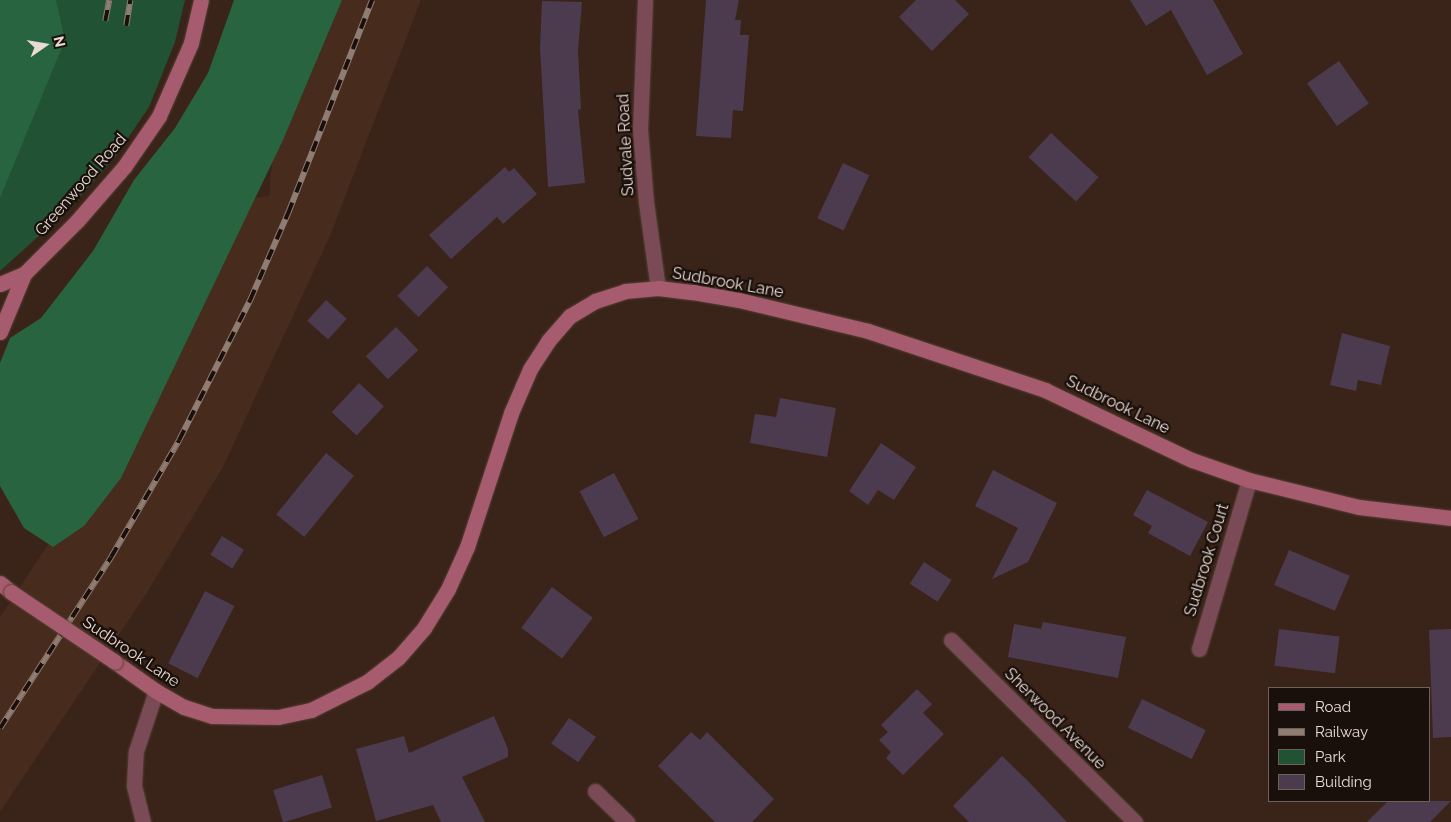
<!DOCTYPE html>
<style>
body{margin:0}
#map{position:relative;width:1451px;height:822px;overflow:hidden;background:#3a2318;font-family:Raleway,sans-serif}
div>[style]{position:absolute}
.built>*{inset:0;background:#472b1d}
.green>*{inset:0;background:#205233}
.forest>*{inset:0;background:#28643f}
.building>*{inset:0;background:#4c3b4f;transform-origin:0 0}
.roads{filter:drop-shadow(0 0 1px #564036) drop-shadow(0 0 1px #564036)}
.street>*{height:15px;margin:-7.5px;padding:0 7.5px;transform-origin:7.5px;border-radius:7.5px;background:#7a4a56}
.secondary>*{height:15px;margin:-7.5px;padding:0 7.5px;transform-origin:7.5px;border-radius:7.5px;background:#a65b6e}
.rail>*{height:5.5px;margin-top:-2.75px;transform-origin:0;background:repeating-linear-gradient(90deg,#1a100b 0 11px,#8f7c73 0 22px);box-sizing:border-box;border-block:1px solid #8f7c73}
.bridges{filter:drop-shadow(0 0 1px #564036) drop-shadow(0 0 1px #564036)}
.secondary-bridge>*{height:15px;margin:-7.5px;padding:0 7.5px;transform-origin:7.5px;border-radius:7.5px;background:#a65b6e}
span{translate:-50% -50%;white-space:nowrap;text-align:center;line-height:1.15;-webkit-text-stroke:4.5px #1a100b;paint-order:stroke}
.street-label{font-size:16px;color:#eadad3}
.legend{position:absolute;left:1268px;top:687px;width:162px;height:115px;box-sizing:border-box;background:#1a100b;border:1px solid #6d615b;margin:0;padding:6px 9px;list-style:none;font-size:15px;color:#eadad3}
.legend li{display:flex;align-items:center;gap:10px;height:25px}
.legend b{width:25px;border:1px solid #6d615b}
.north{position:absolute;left:20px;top:20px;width:50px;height:50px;-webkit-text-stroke:4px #1a100b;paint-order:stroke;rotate:77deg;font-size:14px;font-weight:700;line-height:20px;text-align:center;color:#eadad3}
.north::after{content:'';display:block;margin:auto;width:18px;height:22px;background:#eadad3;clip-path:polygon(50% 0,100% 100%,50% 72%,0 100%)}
</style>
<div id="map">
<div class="built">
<div style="clip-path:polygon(286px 0,421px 0,330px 236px,223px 467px,146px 594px,0 812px,0 617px,59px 528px,226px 202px,269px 196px)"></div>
</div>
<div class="green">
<div style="clip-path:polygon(0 0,185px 0,175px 42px,149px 107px,115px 157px,71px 207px,0 271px)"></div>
</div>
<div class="forest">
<div style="clip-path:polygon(0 0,56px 0,65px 40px,0 198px)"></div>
<div style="clip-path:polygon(234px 0,342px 0,283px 140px,121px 478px,84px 526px,53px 547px,24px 528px,0 486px,0 363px,10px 338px,41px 318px,93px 251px,134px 180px,175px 128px,208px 73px)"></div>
</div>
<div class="building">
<div style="clip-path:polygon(706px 0,739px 0,735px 20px,741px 20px,740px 35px,749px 35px,743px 111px,733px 110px,731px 138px,696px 136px)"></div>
<div style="clip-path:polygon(916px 0,955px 0,969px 14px,932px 51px,899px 17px)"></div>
<div style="clip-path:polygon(1130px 0,1213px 0,1243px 54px,1207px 75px,1171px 10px,1146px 26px)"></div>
<div style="clip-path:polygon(542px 1px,582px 2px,578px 50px,581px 109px,578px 110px,585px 183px,548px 187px,540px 48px)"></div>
<div style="left:1339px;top:61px;width:52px;height:39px;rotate:55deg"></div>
<div style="left:1051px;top:133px;width:65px;height:33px;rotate:43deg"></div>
<div style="left:843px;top:163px;width:29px;height:61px;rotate:25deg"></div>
<div style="clip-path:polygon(505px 167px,509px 172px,514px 168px,537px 194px,503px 224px,497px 217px,451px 259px,429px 235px)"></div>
<div style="left:427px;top:266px;width:30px;height:42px;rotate:45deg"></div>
<div style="left:326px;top:300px;width:28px;height:28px;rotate:42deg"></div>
<div style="left:396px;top:327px;width:32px;height:42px;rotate:46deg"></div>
<div style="clip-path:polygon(1342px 333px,1390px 346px,1381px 385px,1358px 380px,1356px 391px,1330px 385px)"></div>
<div style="left:359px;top:383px;width:34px;height:40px;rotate:43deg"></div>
<div style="clip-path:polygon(780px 398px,836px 408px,827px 457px,750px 443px,755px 414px,776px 417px)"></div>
<div style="clip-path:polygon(881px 443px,916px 467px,894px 500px,878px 490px,868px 505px,849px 491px)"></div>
<div style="left:326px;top:453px;width:36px;height:79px;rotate:39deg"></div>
<div style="clip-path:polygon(993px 470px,1057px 503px,1028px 562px,992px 579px,1018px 528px,975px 506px)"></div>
<div style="left:614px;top:473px;width:52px;height:39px;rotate:62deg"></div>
<div style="clip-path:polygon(1147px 490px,1208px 522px,1190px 556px,1148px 533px,1152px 526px,1133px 515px)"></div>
<div style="left:222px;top:536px;width:26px;height:22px;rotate:32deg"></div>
<div style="left:1289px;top:550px;width:66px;height:38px;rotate:23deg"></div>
<div style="left:924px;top:562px;width:33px;height:26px;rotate:33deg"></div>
<div style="left:552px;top:587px;width:51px;height:51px;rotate:37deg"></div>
<div style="left:205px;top:591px;width:33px;height:81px;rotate:27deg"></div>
<div style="clip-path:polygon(1043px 622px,1126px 637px,1118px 678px,1008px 657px,1014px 624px,1041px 629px)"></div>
<div style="left:1279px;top:629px;width:61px;height:37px;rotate:7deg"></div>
<div style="clip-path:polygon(1451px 629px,1451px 737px,1433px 738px,1429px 630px)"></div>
<div style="clip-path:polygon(917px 689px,932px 704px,923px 713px,944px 734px,903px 775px,886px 758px,891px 752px,879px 740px,888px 732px,881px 725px)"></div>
<div style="left:1142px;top:699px;width:71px;height:32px;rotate:26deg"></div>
<div style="clip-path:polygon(494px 716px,508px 749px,508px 757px,462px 777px,485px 822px,441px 822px,433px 805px,376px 821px,356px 749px,404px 736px,409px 753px)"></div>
<div style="left:569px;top:718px;width:33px;height:31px;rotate:35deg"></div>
<div style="clip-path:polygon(691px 732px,700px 740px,707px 732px,774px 799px,752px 822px,715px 822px,658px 766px)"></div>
<div style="clip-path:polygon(1002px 756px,1028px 781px,1067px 822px,969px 822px,953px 806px)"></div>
<div style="left:322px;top:775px;width:34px;height:51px;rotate:73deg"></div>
<div style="clip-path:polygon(1388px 801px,1451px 801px,1430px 822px,1367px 822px)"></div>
</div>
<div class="roads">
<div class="street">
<div style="left:645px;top:0;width:129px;rotate:92.2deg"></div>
<div style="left:640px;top:129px;width:73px;rotate:85.3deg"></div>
<div style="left:646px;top:202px;width:87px;rotate:82.1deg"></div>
<div style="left:951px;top:640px;width:259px;rotate:44.7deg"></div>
<div style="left:1199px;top:649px;width:176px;rotate:-73.5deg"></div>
<div style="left:595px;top:791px;width:45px;rotate:44.1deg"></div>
<div style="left:143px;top:822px;width:38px;rotate:-104deg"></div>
<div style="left:134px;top:785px;width:34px;rotate:-87deg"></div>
<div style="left:136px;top:751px;width:63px;rotate:-71.6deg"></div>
</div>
<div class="secondary">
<div style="left:0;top:284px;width:26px;rotate:-23deg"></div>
<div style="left:0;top:332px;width:63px;rotate:-67.5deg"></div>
<div style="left:24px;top:274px;width:75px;rotate:-45deg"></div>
<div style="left:77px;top:221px;width:72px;rotate:-49deg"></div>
<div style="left:124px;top:167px;width:62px;rotate:-55.5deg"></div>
<div style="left:159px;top:116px;width:80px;rotate:-66.3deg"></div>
<div style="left:191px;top:43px;width:44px;rotate:-76.9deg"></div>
<div style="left:0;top:583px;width:14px;rotate:39deg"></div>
<div style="left:115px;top:662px;width:50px;rotate:35.3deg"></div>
<div style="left:156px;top:691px;width:32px;rotate:30deg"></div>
<div style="left:184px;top:707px;width:29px;rotate:18deg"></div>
<div style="left:212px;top:716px;width:66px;rotate:0.9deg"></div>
<div style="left:278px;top:717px;width:34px;rotate:-12deg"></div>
<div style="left:311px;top:710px;width:63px;rotate:-26.6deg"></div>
<div style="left:367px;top:682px;width:39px;rotate:-38deg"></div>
<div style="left:398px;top:658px;width:40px;rotate:-49deg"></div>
<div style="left:424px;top:628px;width:46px;rotate:-58.4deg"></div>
<div style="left:448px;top:589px;width:46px;rotate:-65.7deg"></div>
<div style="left:467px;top:547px;width:141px;rotate:-71.8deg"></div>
<div style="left:511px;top:413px;width:48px;rotate:-66.6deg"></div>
<div style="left:530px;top:369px;width:33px;rotate:-57deg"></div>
<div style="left:548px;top:341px;width:33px;rotate:-49deg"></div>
<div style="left:570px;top:316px;width:29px;rotate:-31deg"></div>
<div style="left:595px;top:301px;width:32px;rotate:-18deg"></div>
<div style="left:625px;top:291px;width:33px;rotate:-5deg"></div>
<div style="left:658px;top:288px;width:35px;rotate:7deg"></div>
<div style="left:693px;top:292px;width:47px;rotate:9.9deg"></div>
<div style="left:739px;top:300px;width:133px;rotate:13.5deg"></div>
<div style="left:868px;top:331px;width:187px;rotate:18.4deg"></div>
<div style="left:1045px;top:390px;width:163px;rotate:25.5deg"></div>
<div style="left:1192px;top:460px;width:60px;rotate:19.3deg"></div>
<div style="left:1249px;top:480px;width:113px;rotate:13.8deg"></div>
<div style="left:1359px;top:507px;width:93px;rotate:6.8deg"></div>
</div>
</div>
<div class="rail">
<div style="left:105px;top:21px;width:21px;rotate:-79deg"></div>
<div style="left:126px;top:26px;width:26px;rotate:-81deg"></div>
<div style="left:0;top:728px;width:204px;rotate:-57deg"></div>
<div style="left:111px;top:557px;width:135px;rotate:-59.8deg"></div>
<div style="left:179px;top:440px;width:157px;rotate:-63.1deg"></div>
<div style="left:250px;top:300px;width:95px;rotate:-66.4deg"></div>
<div style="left:288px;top:213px;width:229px;rotate:-68.5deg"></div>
</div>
<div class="bridges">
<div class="secondary-bridge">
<div style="left:11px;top:592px;width:125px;rotate:33.9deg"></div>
</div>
</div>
<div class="street-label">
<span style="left:626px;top:145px;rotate:-93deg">Sudvale Road</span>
<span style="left:81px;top:185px;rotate:-49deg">Greenwood Road</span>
<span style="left:728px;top:283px;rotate:10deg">Sudbrook Lane</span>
<span style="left:1118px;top:405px;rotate:26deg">Sudbrook Lane</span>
<span style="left:1207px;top:560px;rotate:-73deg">Sudbrook Court</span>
<span style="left:131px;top:652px;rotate:34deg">Sudbrook Lane</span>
<span style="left:1055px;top:719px;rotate:45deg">Sherwood Avenue</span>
</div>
<ul class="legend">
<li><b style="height:6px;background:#a65b6e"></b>Road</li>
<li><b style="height:6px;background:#8f7c73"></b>Railway</li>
<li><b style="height:14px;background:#205233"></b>Park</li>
<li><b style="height:14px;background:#4c3b4f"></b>Building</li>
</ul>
<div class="north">N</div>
</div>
